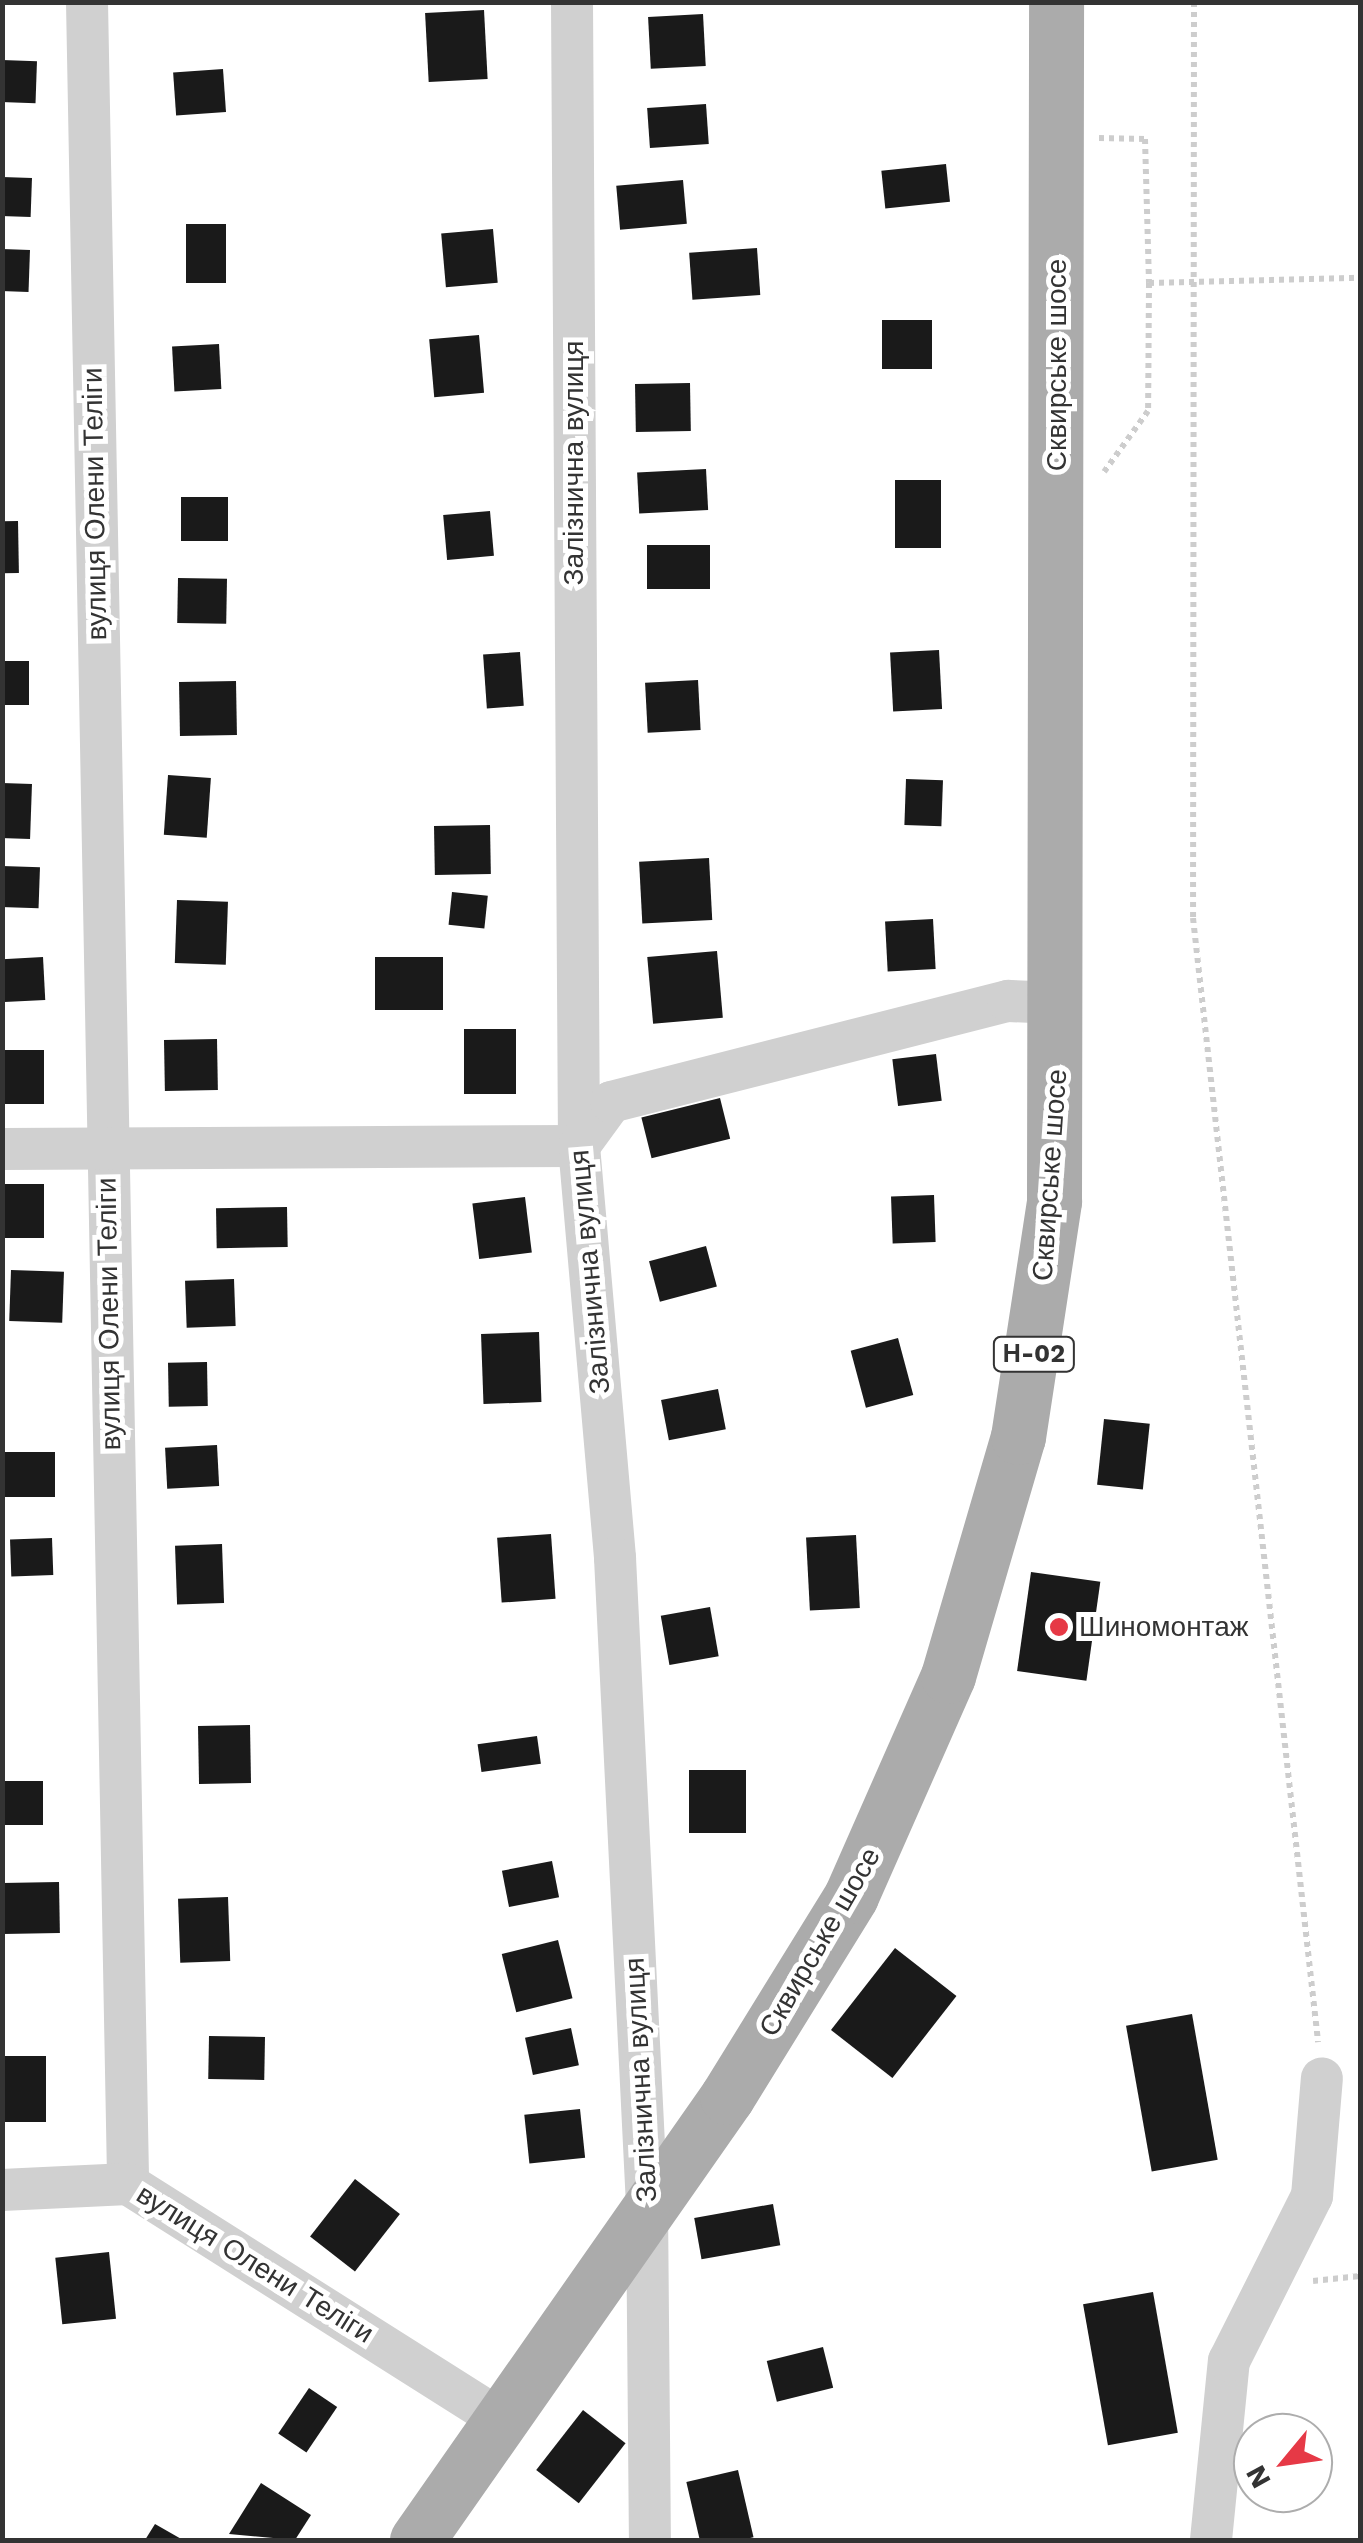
<!DOCTYPE html>
<meta charset="utf-8">
<style>
body{margin:0}
#map{position:relative;width:1363px;height:2543px;overflow:hidden;background:#fff;font-family:"Work Sans",sans-serif}
div>[style]{position:absolute}
.building>*{inset:0;background:#1a1a1a;transform-origin:0 0}
.path>*{height:6px;margin-top:-3px;transform-origin:0;background:repeating-linear-gradient(90deg,#cdcdcd 0 5px,transparent 0 10px)}
.minor>*{height:42px;margin:-21px;padding:0 21px;transform-origin:21px;border-radius:21px;background:#d0d0d0}
.primary>*{height:55px;margin:-27.5px;padding:0 27.5px;transform-origin:27.5px;border-radius:27.5px;background:#ababab}
.path-bridge>*{height:6px;margin-top:-3px;transform-origin:0;background:repeating-linear-gradient(90deg,#cdcdcd 0 5px,transparent 0 10px)}
.dots>*{width:28px;height:28px;translate:-50% -50%;box-sizing:border-box;border:5px solid #fff;border-radius:50%}
span{translate:-50% -50%;white-space:nowrap;text-align:center;line-height:1.15;-webkit-text-stroke:10px #fff;paint-order:stroke}
.shield-label span{padding:2px 8px;background:#fff;border:2px solid;border-radius:8px;-webkit-text-stroke-width:0}
.shield-label{font-size:25px;color:#333;font-weight:700}
.street-label{font-size:28px;color:#333}
.poi-label{font-size:28px;color:#333}
.left{translate:0 -50%;text-align:left}
.frame{position:absolute;inset:0;border:5px solid #333;pointer-events:none}
.north{position:absolute;left:1233px;top:2413px;width:100px;height:100px;box-sizing:border-box;background:#fff;border:2px solid #adadad;border-radius:50%;rotate:241deg;font-size:28px;font-weight:700;line-height:40px;text-align:center;color:#333}
.north::after{content:'';display:block;margin:auto;width:35px;height:45px;background:#e63946;clip-path:polygon(50% 0,100% 100%,50% 72%,0 100%)}
</style>
<div id="map">
<div class="building">
<div style="left:484px;top:10px;width:69px;height:59px;rotate:87deg"></div>
<div style="left:703px;top:14px;width:52px;height:55px;rotate:87deg"></div>
<div style="left:2px;top:60px;width:35px;height:42px;rotate:2deg"></div>
<div style="left:223px;top:69px;width:43px;height:50px;rotate:86deg"></div>
<div style="left:706px;top:104px;width:40px;height:59px;rotate:86deg"></div>
<div style="left:946px;top:164px;width:38px;height:65px;rotate:84deg"></div>
<div style="left:2px;top:177px;width:30px;height:39px;rotate:2deg"></div>
<div style="left:683px;top:180px;width:44px;height:67px;rotate:85deg"></div>
<div style="left:186px;top:224px;width:40px;height:59px"></div>
<div style="left:493px;top:229px;width:54px;height:52px;rotate:85deg"></div>
<div style="left:757px;top:248px;width:47px;height:68px;rotate:86deg"></div>
<div style="left:2px;top:249px;width:28px;height:42px;rotate:2deg"></div>
<div style="left:882px;top:320px;width:50px;height:49px"></div>
<div style="left:479px;top:335px;width:58px;height:50px;rotate:85deg"></div>
<div style="left:219px;top:344px;width:45px;height:47px;rotate:87deg"></div>
<div style="left:690px;top:383px;width:48px;height:55px;rotate:89deg"></div>
<div style="left:706px;top:469px;width:41px;height:69px;rotate:87deg"></div>
<div style="left:895px;top:480px;width:46px;height:68px"></div>
<div style="left:181px;top:497px;width:47px;height:44px"></div>
<div style="left:490px;top:511px;width:45px;height:47px;rotate:85deg"></div>
<div style="left:18px;top:521px;width:52px;height:16px;rotate:89deg"></div>
<div style="left:647px;top:545px;width:63px;height:44px"></div>
<div style="left:178px;top:578px;width:49px;height:45px;rotate:1deg"></div>
<div style="left:939px;top:650px;width:59px;height:49px;rotate:87deg"></div>
<div style="left:520px;top:652px;width:54px;height:37px;rotate:86deg"></div>
<div style="left:2px;top:661px;width:27px;height:44px"></div>
<div style="left:698px;top:680px;width:50px;height:53px;rotate:87deg"></div>
<div style="left:236px;top:681px;width:54px;height:57px;rotate:89deg"></div>
<div style="left:168px;top:775px;width:43px;height:60px;rotate:4deg"></div>
<div style="left:906px;top:779px;width:37px;height:46px;rotate:2deg"></div>
<div style="left:2px;top:783px;width:30px;height:55px;rotate:2deg"></div>
<div style="left:490px;top:825px;width:49px;height:56px;rotate:89deg"></div>
<div style="left:709px;top:858px;width:62px;height:70px;rotate:87deg"></div>
<div style="left:2px;top:866px;width:38px;height:41px;rotate:2deg"></div>
<div style="left:452px;top:892px;width:36px;height:33px;rotate:6deg"></div>
<div style="left:177px;top:900px;width:51px;height:63px;rotate:2deg"></div>
<div style="left:933px;top:919px;width:50px;height:48px;rotate:87deg"></div>
<div style="left:717px;top:951px;width:67px;height:70px;rotate:85deg"></div>
<div style="left:43px;top:957px;width:43px;height:41px;rotate:87deg"></div>
<div style="left:375px;top:957px;width:68px;height:53px"></div>
<div style="left:464px;top:1029px;width:52px;height:65px"></div>
<div style="left:217px;top:1039px;width:51px;height:53px;rotate:89deg"></div>
<div style="left:2px;top:1050px;width:42px;height:54px"></div>
<div style="left:936px;top:1054px;width:47px;height:44px;rotate:83deg"></div>
<div style="left:720px;top:1098px;width:42px;height:81px;rotate:76deg"></div>
<div style="left:44px;top:1184px;width:54px;height:42px;rotate:90deg"></div>
<div style="left:934px;top:1195px;width:47px;height:43px;rotate:88deg"></div>
<div style="left:525px;top:1197px;width:56px;height:53px;rotate:83deg"></div>
<div style="left:287px;top:1207px;width:40px;height:71px;rotate:89deg"></div>
<div style="left:706px;top:1246px;width:42px;height:59px;rotate:75deg"></div>
<div style="left:11px;top:1270px;width:53px;height:51px;rotate:2deg"></div>
<div style="left:234px;top:1279px;width:47px;height:49px;rotate:88deg"></div>
<div style="left:539px;top:1332px;width:70px;height:58px;rotate:88deg"></div>
<div style="left:898px;top:1338px;width:59px;height:49px;rotate:75deg"></div>
<div style="left:207px;top:1362px;width:44px;height:39px;rotate:89deg"></div>
<div style="left:718px;top:1389px;width:41px;height:58px;rotate:79deg"></div>
<div style="left:1104px;top:1419px;width:46px;height:66px;rotate:6deg"></div>
<div style="left:217px;top:1445px;width:41px;height:52px;rotate:87deg"></div>
<div style="left:2px;top:1452px;width:53px;height:45px"></div>
<div style="left:551px;top:1534px;width:65px;height:54px;rotate:86deg"></div>
<div style="left:856px;top:1535px;width:73px;height:50px;rotate:87deg"></div>
<div style="left:52px;top:1538px;width:37px;height:42px;rotate:88deg"></div>
<div style="left:222px;top:1544px;width:59px;height:47px;rotate:88deg"></div>
<div style="left:1031px;top:1572px;width:70px;height:100px;rotate:8deg"></div>
<div style="left:710px;top:1607px;width:50px;height:50px;rotate:80deg"></div>
<div style="left:250px;top:1725px;width:58px;height:52px;rotate:89deg"></div>
<div style="left:537px;top:1736px;width:28px;height:60px;rotate:82deg"></div>
<div style="left:689px;top:1770px;width:57px;height:63px"></div>
<div style="left:2px;top:1781px;width:41px;height:44px"></div>
<div style="left:552px;top:1861px;width:37px;height:51px;rotate:79deg"></div>
<div style="left:59px;top:1882px;width:51px;height:57px;rotate:89deg"></div>
<div style="left:228px;top:1897px;width:64px;height:50px;rotate:88deg"></div>
<div style="left:558px;top:1940px;width:60px;height:58px;rotate:76deg"></div>
<div style="left:895px;top:1948px;width:78px;height:104px;rotate:38deg"></div>
<div style="left:1192px;top:2014px;width:148px;height:67px;rotate:80deg"></div>
<div style="left:571px;top:2028px;width:38px;height:47px;rotate:78deg"></div>
<div style="left:209px;top:2036px;width:56px;height:43px;rotate:1deg"></div>
<div style="left:2px;top:2056px;width:44px;height:66px"></div>
<div style="left:580px;top:2109px;width:49px;height:56px;rotate:84deg"></div>
<div style="left:355px;top:2179px;width:57px;height:73px;rotate:38deg"></div>
<div style="left:773px;top:2204px;width:42px;height:80px;rotate:80deg"></div>
<div style="left:109px;top:2252px;width:67px;height:54px;rotate:84deg"></div>
<div style="left:1153px;top:2292px;width:143px;height:71px;rotate:80deg"></div>
<div style="left:823px;top:2347px;width:42px;height:58px;rotate:76deg"></div>
<div style="left:309px;top:2388px;width:34px;height:55px;rotate:34deg"></div>
<div style="left:583px;top:2410px;width:54px;height:76px;rotate:38deg"></div>
<div style="left:738px;top:2470px;width:69px;height:53px;rotate:77deg"></div>
<div style="clip-path:polygon(261px 2483px,311px 2515px,295px 2540px,229px 2534px)"></div>
<div style="clip-path:polygon(155px 2524px,183px 2540px,145px 2540px)"></div>
</div>
<div class="path">
<div style="left:1194px;top:2px;width:916px;rotate:90.06deg"></div>
<div style="left:1193px;top:918px;width:1131px;rotate:83.65deg"></div>
<div style="left:1099px;top:138px;width:46px;rotate:1.2deg"></div>
<div style="left:1145px;top:139px;width:144px;rotate:88.4deg"></div>
<div style="left:1149px;top:283px;width:128px;rotate:90.4deg"></div>
<div style="left:1148px;top:411px;width:75px;rotate:125.8deg"></div>
<div style="left:1313px;top:2281px;width:47px;rotate:-6.1deg"></div>
</div>
<div class="minor">
<div style="left:87px;top:2px;width:2182px;rotate:88.92deg"></div>
<div style="left:128px;top:2184px;width:442px;rotate:32.3deg"></div>
<div style="left:572px;top:2px;width:1144px;rotate:89.65deg"></div>
<div style="left:579px;top:1146px;width:414px;rotate:85deg"></div>
<div style="left:615px;top:1558px;width:649px;rotate:87.17deg"></div>
<div style="left:647px;top:2206px;width:334px;rotate:89.5deg"></div>
<div style="left:2px;top:1149px;width:577px;rotate:-0.3deg"></div>
<div style="left:579px;top:1146px;width:54px;rotate:-54deg"></div>
<div style="left:611px;top:1102px;width:410px;rotate:-14.3deg"></div>
<div style="left:1008px;top:1001px;width:51px;rotate:2.2deg"></div>
<div style="left:2px;top:2190px;width:126px;rotate:-2.7deg"></div>
<div style="left:1211px;top:2540px;width:180px;rotate:-84.3deg"></div>
<div style="left:1229px;top:2361px;width:185px;rotate:-63.3deg"></div>
<div style="left:1312px;top:2196px;width:118px;rotate:-85.2deg"></div>
</div>
<div class="primary">
<div style="left:417px;top:2540px;width:541px;rotate:-55.02deg"></div>
<div style="left:727px;top:2097px;width:236px;rotate:-58.3deg"></div>
<div style="left:851px;top:1896px;width:240px;rotate:-66.2deg"></div>
<div style="left:948px;top:1676px;width:249px;rotate:-73.7deg"></div>
<div style="left:1018px;top:1437px;width:239px;rotate:-81.3deg"></div>
<div style="left:1054px;top:1201px;width:1199px;rotate:-89.9deg"></div>
</div>
<div class="path-bridge">
<div style="left:1149px;top:283px;width:211px;rotate:-1.4deg"></div>
</div>
<div class="dots">
<div style="left:1059px;top:1627px;background:#e63946"></div>
</div>
<div class="shield-label">
<span style="left:1034px;top:1354px">Н-02</span>
</div>
<div class="street-label">
<span style="left:1057px;top:365px;rotate:-90deg">Сквирське шосе</span>
<span style="left:574px;top:463px;rotate:-90deg">Залізнична вулиця</span>
<span style="left:95px;top:504px;rotate:-91deg">вулиця Олени Теліги</span>
<span style="left:1050px;top:1175px;rotate:-86deg">Сквирське шосе</span>
<span style="left:590px;top:1272px;rotate:-95deg">Залізнична вулиця</span>
<span style="left:109px;top:1314px;rotate:-91deg">вулиця Олени Теліги</span>
<span style="left:820px;top:1942px;rotate:-60deg">Сквирське шосе</span>
<span style="left:641px;top:2080px;rotate:-93deg">Залізнична вулиця</span>
<span style="left:255px;top:2264px;rotate:32deg">вулиця Олени Теліги</span>
</div>
<div class="poi-label">
<span class="left" style="left:1079px;top:1627px">Шиномонтаж</span>
</div>
<div class="frame"></div>
<div class="north">N</div>
</div>
